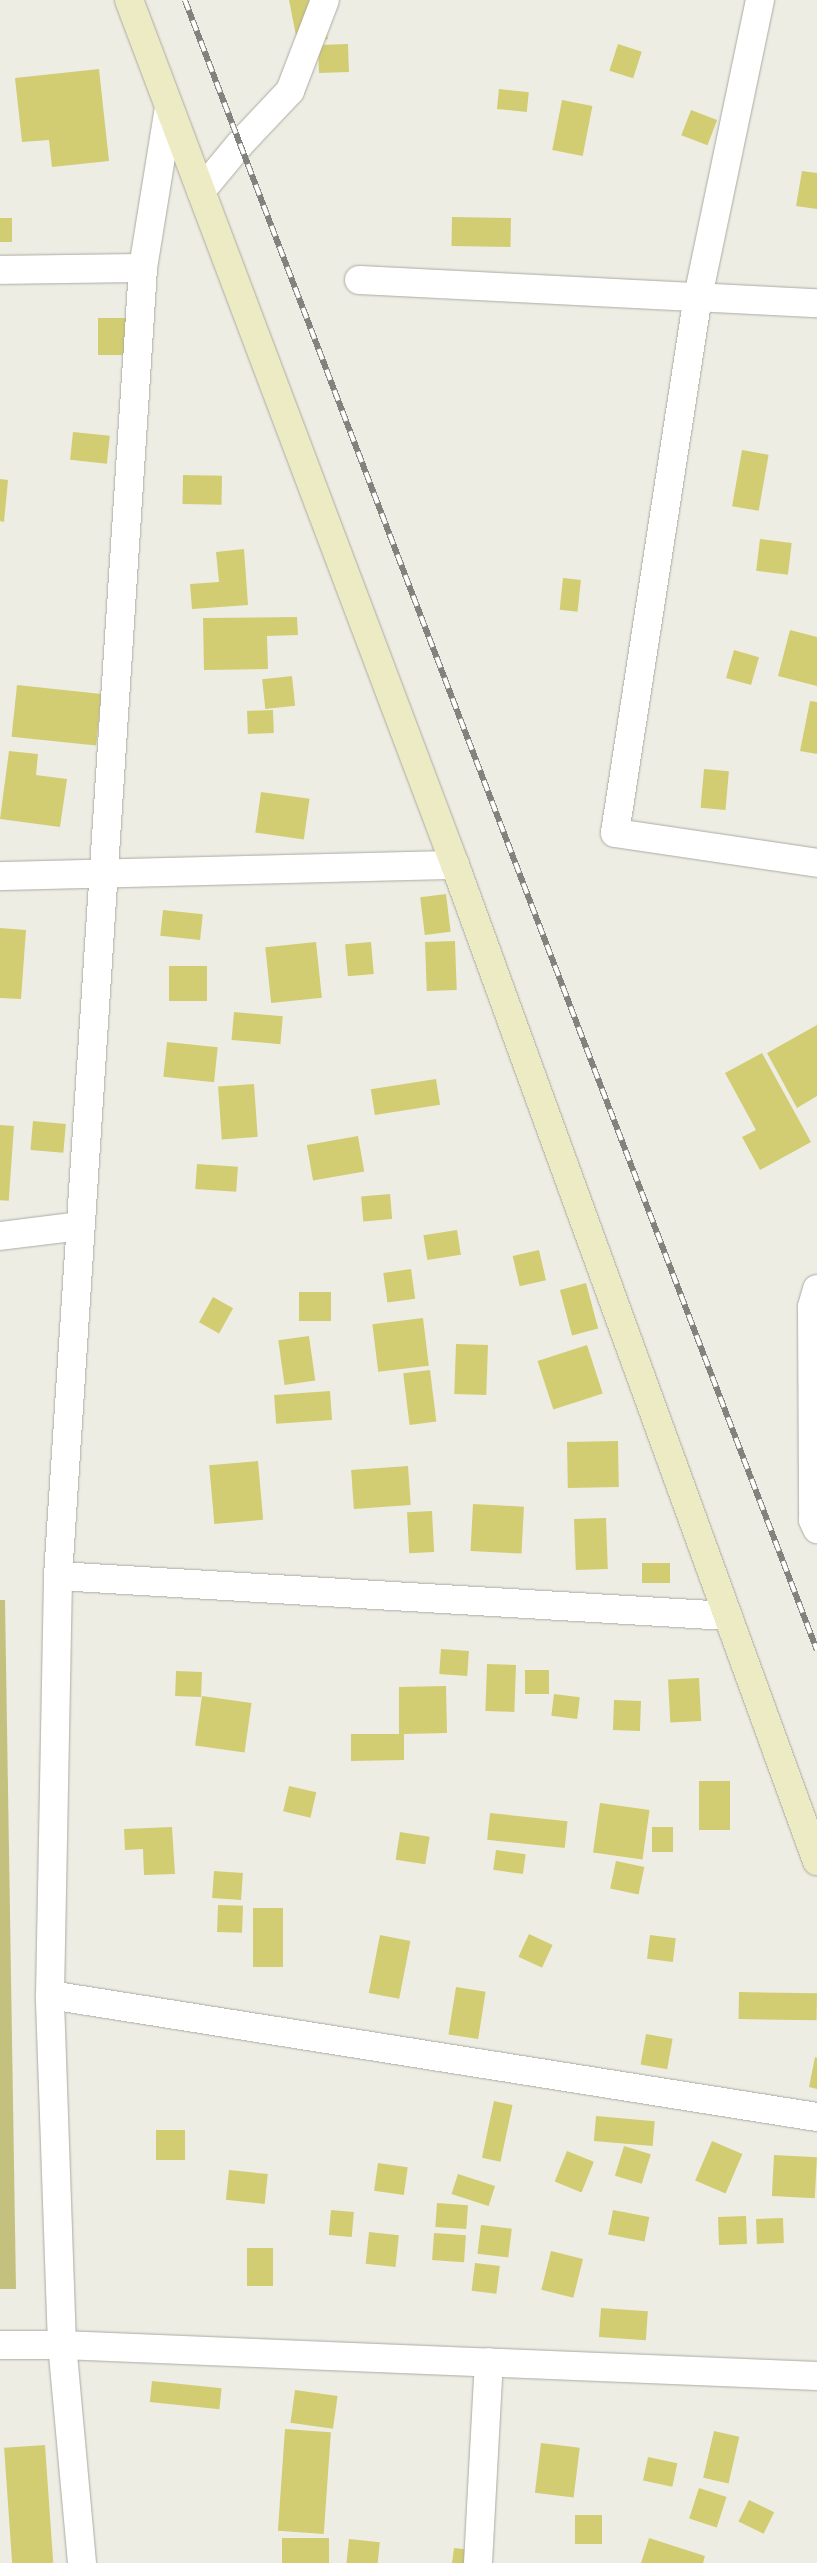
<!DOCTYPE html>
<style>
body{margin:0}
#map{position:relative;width:817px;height:2563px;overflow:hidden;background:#eeede4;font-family:"Noto Sans",sans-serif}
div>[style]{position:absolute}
.green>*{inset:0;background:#c4c17f}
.building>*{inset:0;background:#d2cd72;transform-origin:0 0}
.roads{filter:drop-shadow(0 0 1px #ababa1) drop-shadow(0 0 1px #ababa1)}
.street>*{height:28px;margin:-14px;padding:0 14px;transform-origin:14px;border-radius:14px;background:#fff}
.secondary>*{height:28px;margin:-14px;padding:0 14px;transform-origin:14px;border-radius:14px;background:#edebc3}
.rail>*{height:5.5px;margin-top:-2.75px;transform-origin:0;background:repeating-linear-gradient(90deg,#fffffe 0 11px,#83837d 0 22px);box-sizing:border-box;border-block:1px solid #83837d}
span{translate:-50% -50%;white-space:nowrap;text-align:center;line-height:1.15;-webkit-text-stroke:4.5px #fffffe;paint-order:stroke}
</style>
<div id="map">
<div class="green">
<div style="clip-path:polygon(0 1600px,5px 1600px,16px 2289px,0 2289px)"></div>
</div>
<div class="building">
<div style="clip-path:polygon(289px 0,320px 0,328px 39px,298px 46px)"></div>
<div style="left:348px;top:44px;width:28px;height:30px;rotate:88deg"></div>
<div style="left:618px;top:44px;width:25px;height:28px;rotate:18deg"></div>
<div style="clip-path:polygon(99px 69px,109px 161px,52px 167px,49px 140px,22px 142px,15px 78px)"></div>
<div style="left:499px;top:89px;width:30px;height:20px;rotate:6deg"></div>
<div style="left:562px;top:100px;width:31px;height:51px;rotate:11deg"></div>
<div style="left:691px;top:110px;width:28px;height:27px;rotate:21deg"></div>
<div style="clip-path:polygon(802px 171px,817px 173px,817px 209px,796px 206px)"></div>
<div style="left:452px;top:217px;width:59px;height:29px;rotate:1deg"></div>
<div style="left:0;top:218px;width:12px;height:24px"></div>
<div style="left:129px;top:318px;width:37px;height:31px;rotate:90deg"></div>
<div style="left:73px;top:432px;width:37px;height:28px;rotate:6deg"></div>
<div style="left:742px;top:450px;width:27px;height:57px;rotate:10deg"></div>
<div style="left:183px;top:475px;width:39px;height:29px;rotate:1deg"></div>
<div style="clip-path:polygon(0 479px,8px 480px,4px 522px,0 521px)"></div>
<div style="left:760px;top:539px;width:32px;height:32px;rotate:7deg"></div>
<div style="clip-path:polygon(244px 549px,248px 605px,192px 609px,190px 584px,219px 582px,216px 552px)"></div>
<div style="left:563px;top:578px;width:18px;height:32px;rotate:6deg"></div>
<div style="clip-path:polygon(297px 617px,298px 635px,267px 636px,268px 669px,204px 670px,203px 618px)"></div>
<div style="clip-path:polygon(790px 630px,817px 637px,817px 686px,778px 676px)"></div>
<div style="left:734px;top:650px;width:26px;height:29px;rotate:16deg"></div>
<div style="left:292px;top:676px;width:30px;height:30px;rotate:84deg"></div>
<div style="left:17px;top:685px;width:85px;height:52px;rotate:6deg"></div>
<div style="clip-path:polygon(810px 701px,817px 702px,817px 754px,800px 751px)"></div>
<div style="left:273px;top:710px;width:23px;height:26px;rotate:88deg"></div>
<div style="clip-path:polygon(9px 751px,38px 754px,36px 775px,67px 779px,60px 827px,0 819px)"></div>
<div style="left:704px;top:769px;width:25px;height:39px;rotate:5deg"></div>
<div style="left:261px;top:792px;width:49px;height:41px;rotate:8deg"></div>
<div style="left:446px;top:894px;width:38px;height:26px;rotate:83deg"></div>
<div style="left:163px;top:910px;width:40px;height:26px;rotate:6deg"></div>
<div style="clip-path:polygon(0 928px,26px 930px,21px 999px,0 998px)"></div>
<div style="left:455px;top:941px;width:49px;height:30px;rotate:88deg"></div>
<div style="left:316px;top:942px;width:56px;height:51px;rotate:84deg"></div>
<div style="left:371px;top:942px;width:32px;height:26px;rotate:85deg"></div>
<div style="left:169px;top:966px;width:38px;height:35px"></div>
<div style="left:234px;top:1012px;width:49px;height:28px;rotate:5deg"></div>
<div style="clip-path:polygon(817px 1025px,817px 1096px,797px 1108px,767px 1053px)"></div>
<div style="left:167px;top:1042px;width:51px;height:35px;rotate:6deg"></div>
<div style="clip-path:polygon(762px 1053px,811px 1142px,760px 1170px,742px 1137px,756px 1130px,725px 1073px)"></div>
<div style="left:436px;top:1079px;width:26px;height:66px;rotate:81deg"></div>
<div style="left:254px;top:1084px;width:53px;height:36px;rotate:86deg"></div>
<div style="left:33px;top:1121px;width:33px;height:29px;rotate:5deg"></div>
<div style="left:0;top:1125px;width:14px;height:75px;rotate:4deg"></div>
<div style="left:358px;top:1136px;width:36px;height:52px;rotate:80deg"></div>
<div style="left:197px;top:1164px;width:41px;height:25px;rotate:4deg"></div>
<div style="left:390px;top:1194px;width:25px;height:29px;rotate:85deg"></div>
<div style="left:457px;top:1230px;width:25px;height:34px;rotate:81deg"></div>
<div style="left:539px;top:1250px;width:31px;height:27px;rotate:77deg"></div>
<div style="left:411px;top:1269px;width:30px;height:28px;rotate:82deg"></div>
<div style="left:586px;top:1283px;width:47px;height:27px;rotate:75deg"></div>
<div style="left:299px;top:1292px;width:32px;height:29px"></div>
<div style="left:213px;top:1297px;width:23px;height:29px;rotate:29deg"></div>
<div style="left:423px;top:1318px;width:48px;height:51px;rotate:83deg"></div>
<div style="left:309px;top:1336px;width:45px;height:31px;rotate:82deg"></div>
<div style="left:456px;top:1344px;width:32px;height:50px;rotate:2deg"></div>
<div style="left:587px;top:1345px;width:51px;height:52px;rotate:72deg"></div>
<div style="left:430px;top:1370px;width:52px;height:27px;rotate:83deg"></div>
<div style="left:330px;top:1391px;width:29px;height:56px;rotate:86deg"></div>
<div style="left:618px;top:1441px;width:46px;height:51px;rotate:89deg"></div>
<div style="left:258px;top:1461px;width:59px;height:49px;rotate:85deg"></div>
<div style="left:408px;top:1466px;width:39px;height:57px;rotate:86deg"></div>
<div style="left:473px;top:1504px;width:51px;height:47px;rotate:3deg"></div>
<div style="left:432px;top:1511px;width:41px;height:25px;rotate:87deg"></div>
<div style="left:606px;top:1518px;width:51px;height:32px;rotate:88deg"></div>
<div style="left:642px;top:1563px;width:28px;height:20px"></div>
<div style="left:441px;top:1649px;width:28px;height:25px;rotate:4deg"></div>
<div style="left:487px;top:1664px;width:29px;height:47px;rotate:2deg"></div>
<div style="left:525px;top:1670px;width:24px;height:24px"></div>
<div style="left:176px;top:1671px;width:26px;height:25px;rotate:2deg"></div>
<div style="left:699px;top:1678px;width:43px;height:31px;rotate:87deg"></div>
<div style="clip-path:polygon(446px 1686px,447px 1733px,404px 1734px,404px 1760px,351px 1761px,351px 1734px,399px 1734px,399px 1687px)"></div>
<div style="left:554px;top:1694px;width:26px;height:22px;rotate:7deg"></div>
<div style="left:202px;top:1696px;width:50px;height:50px;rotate:8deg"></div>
<div style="left:614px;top:1700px;width:27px;height:30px;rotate:2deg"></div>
<div style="left:699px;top:1781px;width:31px;height:49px"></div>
<div style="left:289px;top:1786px;width:28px;height:26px;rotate:13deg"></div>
<div style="left:600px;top:1803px;width:50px;height:50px;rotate:8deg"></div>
<div style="left:490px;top:1813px;width:78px;height:27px;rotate:6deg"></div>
<div style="clip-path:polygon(172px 1827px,175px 1874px,144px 1875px,143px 1849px,125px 1850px,124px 1829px)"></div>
<div style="left:652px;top:1827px;width:21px;height:25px"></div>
<div style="left:400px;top:1832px;width:30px;height:28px;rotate:9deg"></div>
<div style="left:496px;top:1850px;width:30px;height:20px;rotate:8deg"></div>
<div style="left:616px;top:1861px;width:29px;height:28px;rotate:12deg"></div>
<div style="left:214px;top:1871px;width:29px;height:27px;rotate:4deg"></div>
<div style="left:218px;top:1905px;width:25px;height:27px;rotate:2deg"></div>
<div style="left:253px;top:1908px;width:30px;height:59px"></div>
<div style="left:529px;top:1934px;width:26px;height:25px;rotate:25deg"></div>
<div style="left:380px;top:1935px;width:31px;height:59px;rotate:11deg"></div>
<div style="left:650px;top:1935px;width:26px;height:24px;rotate:7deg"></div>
<div style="left:456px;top:1987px;width:30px;height:48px;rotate:9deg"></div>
<div style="left:739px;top:1992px;width:78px;height:27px;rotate:1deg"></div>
<div style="left:646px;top:2034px;width:27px;height:31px;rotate:10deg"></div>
<div style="clip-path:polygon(815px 2057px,817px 2058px,817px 2089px,809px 2087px)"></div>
<div style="left:494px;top:2101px;width:19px;height:58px;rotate:12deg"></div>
<div style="left:596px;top:2116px;width:59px;height:25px;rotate:5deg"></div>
<div style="left:156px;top:2130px;width:29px;height:30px"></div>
<div style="left:712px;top:2141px;width:33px;height:43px;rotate:23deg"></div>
<div style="left:624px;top:2146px;width:28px;height:31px;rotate:17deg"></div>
<div style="left:567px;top:2151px;width:29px;height:33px;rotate:22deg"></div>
<div style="left:774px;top:2155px;width:43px;height:41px;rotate:3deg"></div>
<div style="left:378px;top:2163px;width:30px;height:28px;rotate:8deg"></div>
<div style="left:229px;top:2170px;width:39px;height:30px;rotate:6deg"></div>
<div style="left:458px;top:2174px;width:39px;height:21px;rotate:18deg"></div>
<div style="left:437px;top:2203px;width:31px;height:24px;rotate:4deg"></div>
<div style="left:331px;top:2210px;width:23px;height:25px;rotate:5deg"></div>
<div style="left:613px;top:2210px;width:37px;height:25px;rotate:11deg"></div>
<div style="left:746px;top:2216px;width:28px;height:28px;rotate:88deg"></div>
<div style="left:783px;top:2218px;width:25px;height:27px;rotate:88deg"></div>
<div style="left:481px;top:2225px;width:31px;height:29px;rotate:7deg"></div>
<div style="left:369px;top:2232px;width:30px;height:32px;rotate:6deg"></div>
<div style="left:434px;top:2233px;width:32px;height:27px;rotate:4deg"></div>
<div style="left:247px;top:2248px;width:26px;height:38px"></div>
<div style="left:551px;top:2251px;width:33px;height:40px;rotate:14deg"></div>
<div style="left:475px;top:2263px;width:25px;height:28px;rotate:7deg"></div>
<div style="left:601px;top:2308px;width:47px;height:29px;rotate:4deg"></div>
<div style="left:152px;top:2381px;width:70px;height:21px;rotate:6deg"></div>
<div style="left:295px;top:2390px;width:43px;height:33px;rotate:8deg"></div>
<div style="left:285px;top:2429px;width:46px;height:102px;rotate:4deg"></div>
<div style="left:714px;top:2431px;width:26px;height:48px;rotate:13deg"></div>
<div style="left:541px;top:2443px;width:39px;height:50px;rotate:7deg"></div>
<div style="left:45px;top:2445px;width:118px;height:41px;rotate:86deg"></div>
<div style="left:648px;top:2457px;width:30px;height:24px;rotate:12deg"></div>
<div style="left:699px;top:2488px;width:29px;height:32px;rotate:18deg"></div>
<div style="left:749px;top:2500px;width:28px;height:24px;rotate:26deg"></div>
<div style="left:575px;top:2515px;width:27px;height:29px"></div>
<div style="left:329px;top:2538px;width:25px;height:47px;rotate:90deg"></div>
<div style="clip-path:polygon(649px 2538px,705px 2556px,703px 2563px,641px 2563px)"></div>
<div style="left:349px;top:2539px;width:31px;height:24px;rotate:6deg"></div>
<div style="clip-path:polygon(454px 2548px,480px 2551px,478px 2563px,452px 2563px)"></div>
</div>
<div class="roads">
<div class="street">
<div style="left:760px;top:0;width:302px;rotate:101.8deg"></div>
<div style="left:698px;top:296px;width:543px;rotate:98.79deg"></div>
<div style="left:615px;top:833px;width:204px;rotate:8.4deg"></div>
<div style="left:201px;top:191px;width:61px;rotate:-50.3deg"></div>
<div style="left:240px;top:144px;width:73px;rotate:-46.7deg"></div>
<div style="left:290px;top:91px;width:97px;rotate:-69deg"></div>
<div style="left:0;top:270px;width:143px;rotate:-0.8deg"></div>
<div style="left:359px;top:280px;width:459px;rotate:2.9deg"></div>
<div style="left:0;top:876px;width:455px;rotate:-1.4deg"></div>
<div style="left:0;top:1236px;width:81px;rotate:-7.1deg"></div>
<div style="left:817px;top:1289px;width:19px;rotate:106deg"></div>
<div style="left:812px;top:1307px;width:213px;rotate:89.7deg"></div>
<div style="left:813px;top:1520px;width:10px;rotate:66deg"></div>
<div style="left:58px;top:1576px;width:671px;rotate:3.42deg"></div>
<div style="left:50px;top:1995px;width:777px;rotate:9.04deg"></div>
<div style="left:0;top:2345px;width:62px"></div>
<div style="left:62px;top:2345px;width:756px;rotate:2.35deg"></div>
<div style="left:82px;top:2563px;width:219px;rotate:-95.2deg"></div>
<div style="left:62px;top:2345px;width:350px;rotate:-92deg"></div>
<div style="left:50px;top:1995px;width:419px;rotate:-88.9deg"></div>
<div style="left:58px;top:1576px;width:1311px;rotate:-86.28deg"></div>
<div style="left:143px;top:268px;width:163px;rotate:-80.8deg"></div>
<div style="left:478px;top:2563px;width:201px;rotate:-86.9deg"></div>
</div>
<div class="secondary">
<div style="left:129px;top:0;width:924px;rotate:69.35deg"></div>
<div style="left:455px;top:865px;width:1060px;rotate:70.03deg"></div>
</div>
</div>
<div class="rail">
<div style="left:185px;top:0;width:1767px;rotate:69.04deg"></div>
</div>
</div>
